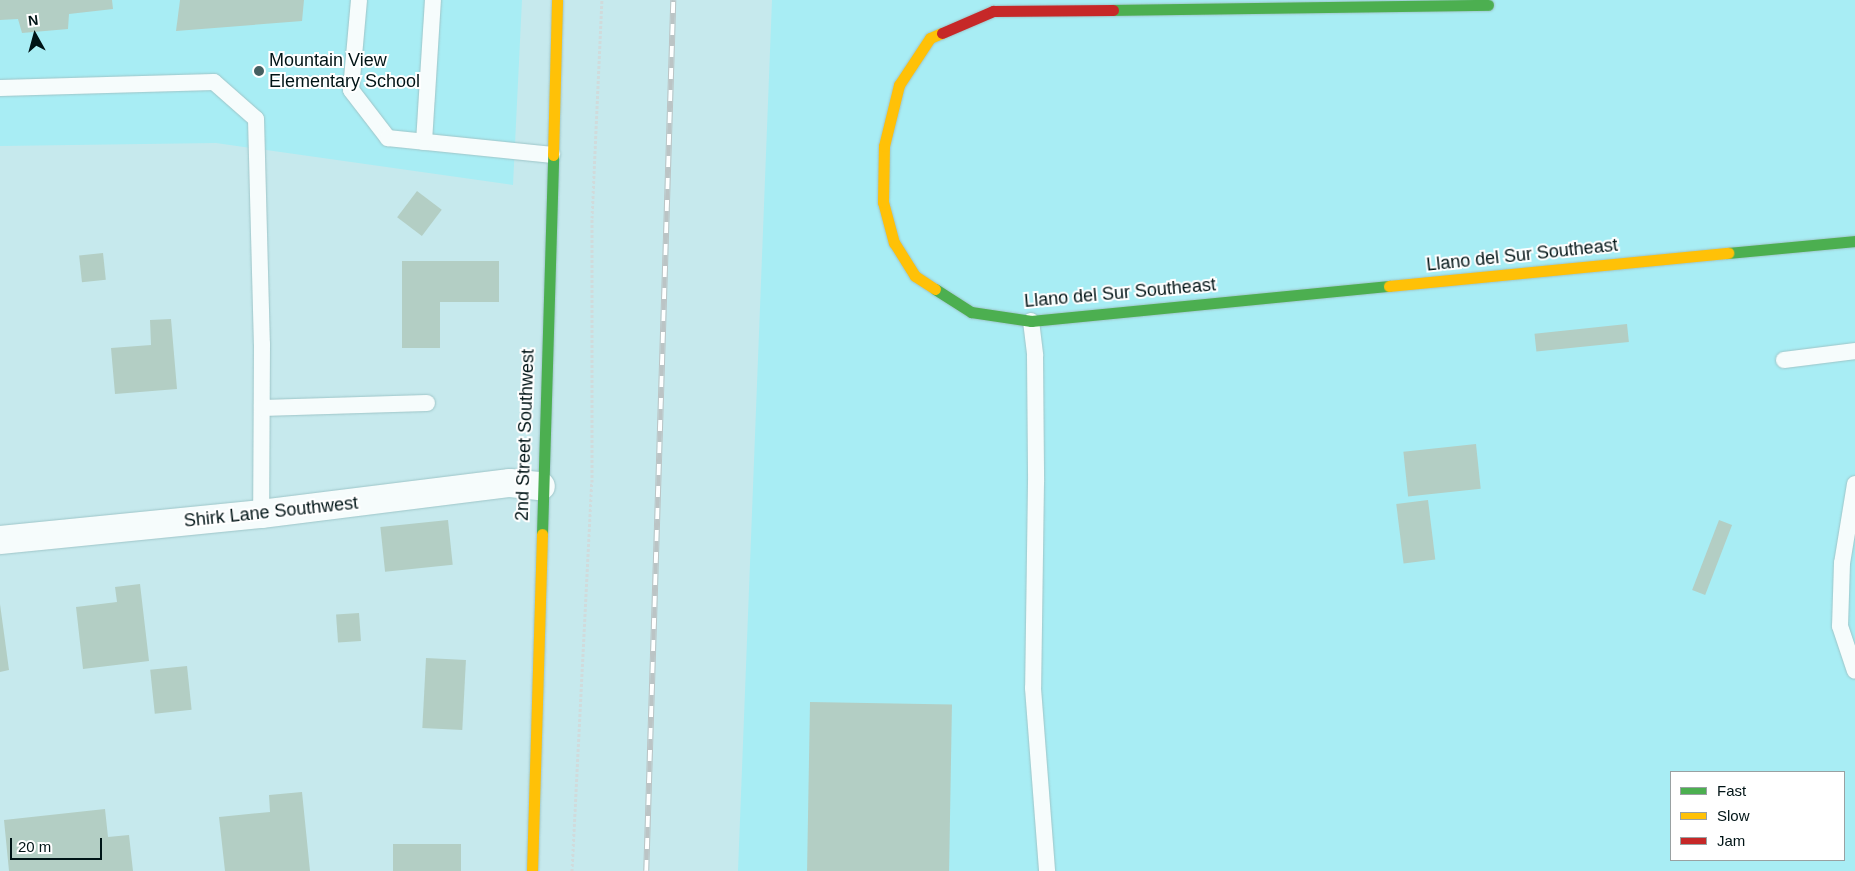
<!DOCTYPE html>
<style>
body{margin:0}
#map{position:relative;width:1855px;height:871px;overflow:hidden;background:#c6e9ed;font-family:Arial,sans-serif}
div>[style]{position:absolute}
.built>*{inset:0;background:#a8edf4}
.building>*{inset:0;background:#b3cec4;transform-origin:0 0}
.path>*{height:3px;margin-top:-1.5px;transform-origin:0;background:repeating-linear-gradient(90deg,#d0dbdc 0 2.5px,transparent 0 5px)}
.roads{filter:drop-shadow(0 0 1px #9ec5c8) drop-shadow(0 0 1px #9ec5c8)}
.lane>*{height:16px;margin:-8px;padding:0 8px;transform-origin:8px;border-radius:8px;background:#f6fcfc}
.street>*{height:28px;margin:-14px;padding:0 14px;transform-origin:14px;border-radius:14px;background:#f6fcfc}
.fast>*{height:11px;margin:-5.5px;padding:0 5.5px;transform-origin:5.5px;border-radius:5.5px;background:#4caf50}
.slow>*{height:11px;margin:-5.5px;padding:0 5.5px;transform-origin:5.5px;border-radius:5.5px;background:#ffc107}
.jam>*{height:11px;margin:-5.5px;padding:0 5.5px;transform-origin:5.5px;border-radius:5.5px;background:#c62828}
.rail>*{height:5.5px;margin-top:-2.75px;transform-origin:0;background:repeating-linear-gradient(90deg,#fff 0 11px,#bbc4c5 0 22px);box-sizing:border-box;border-block:1px solid #bbc4c5}
.dots>*{width:14px;height:14px;translate:-50% -50%;box-sizing:border-box;border:2px solid #fff;border-radius:50%}
span{translate:-50% -50%;white-space:nowrap;text-align:center;line-height:1.15;-webkit-text-stroke:4px #fff;paint-order:stroke}
.poi-label{font-size:18px;color:#001416}
.left{translate:0 -50%;text-align:left}
.street-label{font-size:18px;color:#001416}
.legend{position:absolute;left:1670px;top:771px;width:175px;height:90px;box-sizing:border-box;background:#fff;border:1px solid #99a1a2;margin:0;padding:6px 9px;list-style:none;font-size:15px;color:#001416}
.legend li{display:flex;align-items:center;gap:10px;height:25px}
.legend b{width:25px;border:1px solid #99a1a2}
.north{position:absolute;left:10px;top:10px;width:50px;height:50px;-webkit-text-stroke:4px #fff;paint-order:stroke;rotate:353deg;font-size:14px;font-weight:700;line-height:20px;text-align:center;color:#001416}
.north::after{content:'';display:block;margin:auto;width:18px;height:22px;background:#001416;clip-path:polygon(50% 0,100% 100%,50% 72%,0 100%)}
.scale{position:absolute;left:10px;top:838px;width:92px;height:22px;box-sizing:border-box;border:2px solid #001416;border-top:0;padding-left:6px;font-size:15px;line-height:18px;white-space:nowrap;color:#001416;-webkit-text-stroke:4px #fff;paint-order:stroke}
</style>
<div id="map">
<div class="built">
<div style="clip-path:polygon(0 0,522px 0,513px 185px,216px 143px,0 146px)"></div>
<div style="clip-path:polygon(evenodd,772px 0,1855px 0,1855px 871px,738px 871px,772px 0,1671px 772px,1844px 772px,1844px 860px,1671px 860px,1671px 772px)"></div>
</div>
<div class="building">
<div style="clip-path:polygon(0 0,112px 0,113px 9px,69px 14px,68px 29px,22px 33px,18px 19px,0 20px)"></div>
<div style="clip-path:polygon(180px 0,304px 0,302px 21px,176px 31px)"></div>
<div style="left:417px;top:191px;width:31px;height:33px;rotate:37deg"></div>
<div style="left:103px;top:253px;width:27px;height:24px;rotate:84deg"></div>
<div style="clip-path:polygon(402px 261px,499px 261px,499px 302px,440px 302px,440px 348px,402px 348px)"></div>
<div style="clip-path:polygon(171px 319px,177px 389px,115px 394px,111px 348px,151px 345px,150px 320px)"></div>
<div style="left:1627px;top:324px;width:18px;height:93px;rotate:84deg"></div>
<div style="left:1476px;top:444px;width:45px;height:73px;rotate:84deg"></div>
<div style="left:1428px;top:500px;width:60px;height:32px;rotate:83deg"></div>
<div style="left:448px;top:520px;width:45px;height:68px;rotate:84deg"></div>
<div style="left:1719px;top:520px;width:14px;height:75px;rotate:21deg"></div>
<div style="clip-path:polygon(140px 584px,149px 661px,83px 669px,76px 607px,117px 602px,115px 587px)"></div>
<div style="clip-path:polygon(0 604px,9px 670px,0 672px)"></div>
<div style="left:359px;top:613px;width:28px;height:23px;rotate:86deg"></div>
<div style="left:426px;top:658px;width:40px;height:70px;rotate:3deg"></div>
<div style="left:187px;top:666px;width:44px;height:37px;rotate:84deg"></div>
<div style="left:810px;top:702px;width:142px;height:169px;rotate:1deg"></div>
<div style="clip-path:polygon(302px 792px,310px 871px,225px 871px,219px 817px,270px 812px,269px 795px)"></div>
<div style="clip-path:polygon(105px 809px,108px 837px,129px 835px,133px 871px,9px 871px,4px 820px)"></div>
<div style="left:461px;top:844px;width:27px;height:68px;rotate:90deg"></div>
</div>
<div class="path">
<div style="left:572px;top:871px;width:390px;rotate:-87.1deg"></div>
<div style="left:592px;top:482px;width:264px;rotate:-90deg"></div>
<div style="left:592px;top:218px;width:218px;rotate:-87.4deg"></div>
</div>
<div class="roads">
<div class="lane">
<div style="left:359px;top:0;width:90px;rotate:95.1deg"></div>
<div style="left:351px;top:90px;width:61px;rotate:52.4deg"></div>
<div style="left:388px;top:138px;width:165px;rotate:5.9deg"></div>
<div style="left:0;top:88px;width:214px;rotate:-1.6deg"></div>
<div style="left:214px;top:82px;width:56px;rotate:41.4deg"></div>
<div style="left:256px;top:119px;width:225px;rotate:88.5deg"></div>
<div style="left:262px;top:344px;width:170px;rotate:90.3deg"></div>
<div style="left:424px;top:142px;width:142px;rotate:-86.4deg"></div>
<div style="left:1031px;top:321px;width:35px;rotate:83deg"></div>
<div style="left:1035px;top:356px;width:126px;rotate:89.5deg"></div>
<div style="left:1036px;top:482px;width:206px;rotate:90.8deg"></div>
<div style="left:1033px;top:688px;width:184px;rotate:85.6deg"></div>
<div style="left:1784px;top:360px;width:72px;rotate:-7.2deg"></div>
<div style="left:262px;top:408px;width:165px;rotate:-1.7deg"></div>
<div style="left:1855px;top:484px;width:80px;rotate:99.3deg"></div>
<div style="left:1842px;top:563px;width:63px;rotate:91.8deg"></div>
<div style="left:1840px;top:626px;width:47px;rotate:71.6deg"></div>
</div>
<div class="street">
<div style="left:0;top:540px;width:262px;rotate:-5.7deg"></div>
<div style="left:261px;top:514px;width:251px;rotate:-7.1deg"></div>
<div style="left:510px;top:483px;width:31px;rotate:6deg"></div>
</div>
<div class="fast">
<div style="left:1113px;top:10px;width:375px;rotate:-0.8deg"></div>
<div style="left:1728px;top:253px;width:128px;rotate:-5.4deg"></div>
<div style="left:935px;top:289px;width:43px;rotate:32.6deg"></div>
<div style="left:971px;top:312px;width:61px;rotate:8.5deg"></div>
<div style="left:1031px;top:321px;width:360px;rotate:-5.6deg"></div>
<div style="left:542px;top:534px;width:379px;rotate:-88.3deg"></div>
</div>
<div class="slow">
<div style="left:553px;top:155px;width:155px;rotate:-88.5deg"></div>
<div style="left:1389px;top:286px;width:341px;rotate:-5.6deg"></div>
<div style="left:935px;top:289px;width:24px;rotate:-147deg"></div>
<div style="left:915px;top:276px;width:39px;rotate:-122deg"></div>
<div style="left:894px;top:243px;width:42px;rotate:-105deg"></div>
<div style="left:883px;top:202px;width:56px;rotate:-89deg"></div>
<div style="left:884px;top:146px;width:63px;rotate:-76.2deg"></div>
<div style="left:899px;top:85px;width:56px;rotate:-56.6deg"></div>
<div style="left:930px;top:38px;width:13px;rotate:-23deg"></div>
<div style="left:532px;top:871px;width:337px;rotate:-88.3deg"></div>
</div>
<div class="jam">
<div style="left:942px;top:33px;width:56px;rotate:-23.3deg"></div>
<div style="left:993px;top:11px;width:120px;rotate:-0.5deg"></div>
</div>
</div>
<div class="rail">
<div style="left:646px;top:871px;width:871px;rotate:-88.22deg"></div>
</div>
<div class="dots">
<div style="left:259px;top:71px;background:#455f61"></div>
</div>
<div class="poi-label">
<span class="left" style="left:269px;top:71px">Mountain View<br>Elementary School</span>
</div>
<div class="street-label">
<span style="left:1522px;top:255px;rotate:-6deg">Llano del Sur Southeast</span>
<span style="left:1120px;top:293px;rotate:-5deg">Llano del Sur Southeast</span>
<span style="left:525px;top:435px;rotate:-88deg">2nd Street Southwest</span>
<span style="left:271px;top:512px;rotate:-6deg">Shirk Lane Southwest</span>
</div>
<ul class="legend">
<li><b style="height:6px;background:#4caf50"></b>Fast</li>
<li><b style="height:6px;background:#ffc107"></b>Slow</li>
<li><b style="height:6px;background:#c62828"></b>Jam</li>
</ul>
<div class="north">N</div>
<div class="scale">20 m</div>
</div>
